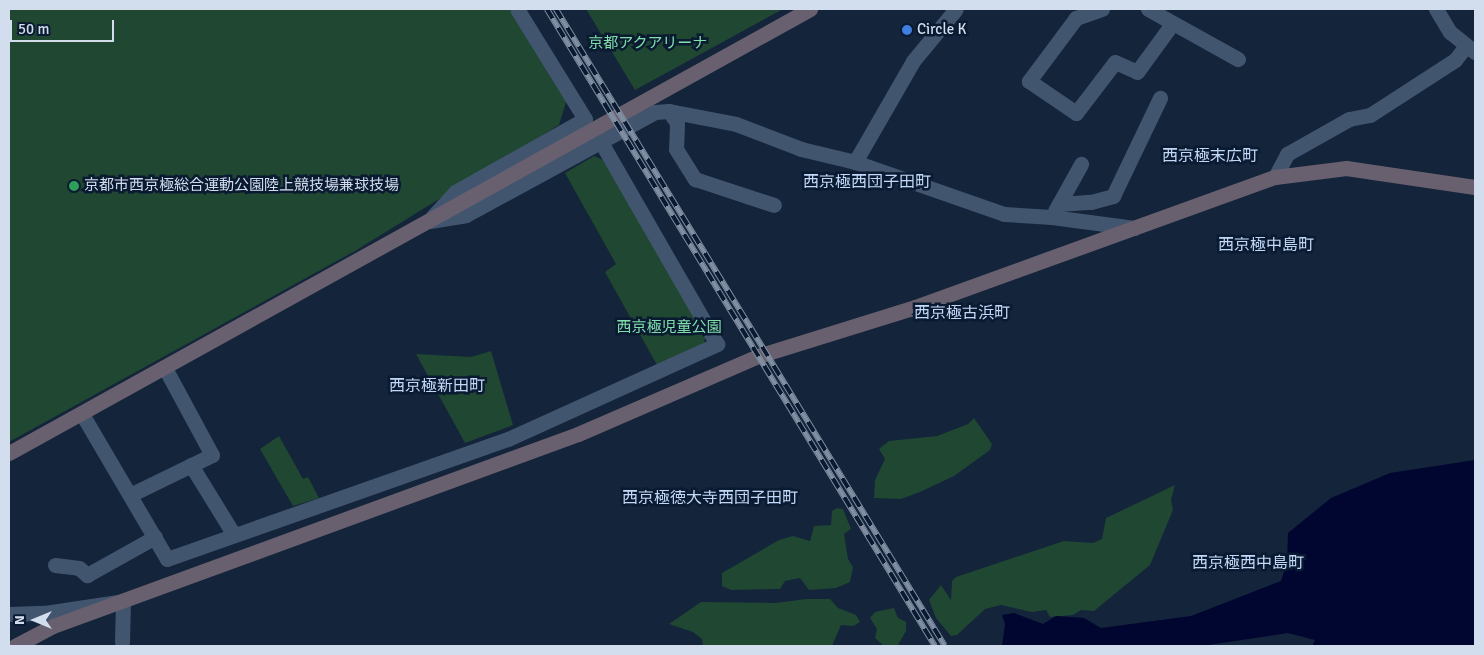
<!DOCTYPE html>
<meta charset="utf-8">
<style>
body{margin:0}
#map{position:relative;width:1484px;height:655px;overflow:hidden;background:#13243b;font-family:Signika,"Noto Sans JP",sans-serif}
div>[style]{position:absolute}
.green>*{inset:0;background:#1f4732}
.water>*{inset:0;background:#000630}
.street>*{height:15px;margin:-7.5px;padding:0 7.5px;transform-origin:7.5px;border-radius:7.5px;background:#42556f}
.secondary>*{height:15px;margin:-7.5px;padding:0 7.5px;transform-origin:7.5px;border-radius:7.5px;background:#69606f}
.rail>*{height:5.5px;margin-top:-2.75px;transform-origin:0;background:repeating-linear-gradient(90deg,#0a1a31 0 11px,#808ea1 0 22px);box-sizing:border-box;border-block:1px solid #808ea1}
.dots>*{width:14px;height:14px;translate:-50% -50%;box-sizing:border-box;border:2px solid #0a1a31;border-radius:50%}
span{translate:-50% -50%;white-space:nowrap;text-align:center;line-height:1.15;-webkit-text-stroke:5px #0a1a31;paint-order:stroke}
.poi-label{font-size:15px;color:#d2dded}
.left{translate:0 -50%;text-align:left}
.park-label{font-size:15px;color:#81dfac}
.neighbourhood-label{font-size:16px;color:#c2d8f8}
.frame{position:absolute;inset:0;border:10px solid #d2dded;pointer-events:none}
.north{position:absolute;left:10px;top:595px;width:50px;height:50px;-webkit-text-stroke:4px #0a1a31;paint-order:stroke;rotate:270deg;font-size:14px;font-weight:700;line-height:20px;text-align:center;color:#d2dded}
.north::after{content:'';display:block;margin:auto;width:18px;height:22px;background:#d2dded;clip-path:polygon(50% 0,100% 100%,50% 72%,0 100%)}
.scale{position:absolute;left:10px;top:20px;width:104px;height:22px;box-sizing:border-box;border:2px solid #d2dded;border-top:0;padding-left:6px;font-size:15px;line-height:18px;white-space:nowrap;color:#d2dded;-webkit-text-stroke:4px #0a1a31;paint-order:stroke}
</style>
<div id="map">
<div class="green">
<div style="clip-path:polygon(9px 9px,509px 9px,566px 102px,559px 125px,355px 251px,9px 442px)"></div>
<div style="clip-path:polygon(586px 9px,783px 9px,635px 90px)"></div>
<div style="clip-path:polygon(594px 156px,603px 160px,706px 335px,704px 343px,657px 365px,605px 272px,616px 264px,565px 173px)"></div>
<div style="clip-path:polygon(491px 351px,513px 425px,465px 443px,416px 354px,471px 357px)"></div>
<div style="clip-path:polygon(974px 418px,992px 444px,990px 450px,954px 476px,920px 492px,901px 499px,874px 498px,875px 480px,885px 459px,879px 449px,889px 441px,937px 436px,968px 424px)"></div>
<div style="clip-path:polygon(279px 436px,303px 479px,308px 477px,319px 498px,293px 506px,260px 449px)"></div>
<div style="clip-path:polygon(1175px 485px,1171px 500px,1173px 510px,1150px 565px,1094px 611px,1081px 610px,1073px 615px,1050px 617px,1046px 610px,1032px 612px,1001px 605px,985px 609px,957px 635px,951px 636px,936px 618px,929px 600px,941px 585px,951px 600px,952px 581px,956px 577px,1064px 541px,1093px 543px,1102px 539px,1106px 518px)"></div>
<div style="clip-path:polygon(837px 508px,843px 509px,851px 529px,844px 534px,848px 559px,853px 567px,850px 582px,836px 588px,809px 590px,800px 578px,785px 581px,780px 589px,731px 590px,722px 586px,722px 573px,779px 540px,793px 536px,810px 541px,814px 526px,831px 525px,832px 511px)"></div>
<div style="clip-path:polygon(806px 599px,830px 599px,838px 608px,856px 615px,860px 622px,853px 626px,841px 625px,832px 646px,703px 646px,702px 639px,693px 632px,669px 624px,701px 602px,776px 603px)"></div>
<div style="clip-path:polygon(894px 608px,898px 618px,906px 622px,906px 631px,898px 645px,884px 646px,875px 638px,877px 629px,870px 618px,875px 612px)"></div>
</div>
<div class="water">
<div style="clip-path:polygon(1475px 460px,1475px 646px,1312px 646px,1315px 640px,1288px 633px,1201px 646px,1002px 646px,1005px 624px,1002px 615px,1014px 613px,1043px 624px,1056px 616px,1084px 618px,1101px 628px,1191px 616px,1281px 581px,1287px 562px,1288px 533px,1331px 498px,1390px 473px)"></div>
</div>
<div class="street">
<div style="left:1102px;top:9px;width:28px;rotate:161deg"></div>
<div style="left:1076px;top:18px;width:79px;rotate:126.7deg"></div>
<div style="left:1029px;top:81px;width:57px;rotate:34.2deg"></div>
<div style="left:1076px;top:113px;width:64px;rotate:-52.6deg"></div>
<div style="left:1115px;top:62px;width:24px;rotate:24deg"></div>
<div style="left:1137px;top:72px;width:59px;rotate:-53.9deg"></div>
<div style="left:1148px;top:9px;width:103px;rotate:29.1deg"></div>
<div style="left:1436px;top:9px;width:27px;rotate:59deg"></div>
<div style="left:1450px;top:32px;width:32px;rotate:39deg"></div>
<div style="left:669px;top:111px;width:14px;rotate:56deg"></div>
<div style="left:677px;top:123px;width:26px;rotate:92deg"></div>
<div style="left:676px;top:149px;width:36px;rotate:58deg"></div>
<div style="left:695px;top:179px;width:83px;rotate:18.2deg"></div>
<div style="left:855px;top:162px;width:116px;rotate:-60.1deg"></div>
<div style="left:913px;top:61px;width:67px;rotate:-50.4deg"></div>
<div style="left:1275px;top:177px;width:26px;rotate:-62deg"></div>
<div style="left:1287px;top:154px;width:71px;rotate:-29.4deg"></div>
<div style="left:1349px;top:119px;width:21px;rotate:-11deg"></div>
<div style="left:1370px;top:115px;width:101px;rotate:-32.9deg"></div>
<div style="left:1455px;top:60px;width:18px;rotate:-52deg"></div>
<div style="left:1059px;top:204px;width:32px;rotate:-4deg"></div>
<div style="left:1091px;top:202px;width:23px;rotate:-15deg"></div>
<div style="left:1113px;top:196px;width:109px;rotate:-64.4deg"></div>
<div style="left:1055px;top:211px;width:54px;rotate:-61deg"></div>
<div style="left:433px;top:216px;width:33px;rotate:-47deg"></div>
<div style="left:455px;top:192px;width:149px;rotate:-29.3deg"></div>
<div style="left:585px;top:119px;width:129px;rotate:-121.7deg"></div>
<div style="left:430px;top:221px;width:36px;rotate:-9deg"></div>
<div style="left:466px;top:215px;width:215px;rotate:-28.6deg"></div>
<div style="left:655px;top:112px;width:14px;rotate:-4deg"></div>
<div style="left:669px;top:111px;width:68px;rotate:11deg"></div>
<div style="left:736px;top:124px;width:70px;rotate:21deg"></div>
<div style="left:801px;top:149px;width:56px;rotate:13.5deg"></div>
<div style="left:855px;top:162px;width:158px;rotate:19.2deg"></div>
<div style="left:1004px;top:214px;width:48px;rotate:3.6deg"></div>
<div style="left:1052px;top:217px;width:83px;rotate:7.6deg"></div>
<div style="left:82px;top:414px;width:168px;rotate:59.6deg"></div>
<div style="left:167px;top:559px;width:361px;rotate:-19.4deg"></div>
<div style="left:508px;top:439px;width:230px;rotate:-24.4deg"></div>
<div style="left:717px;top:344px;width:233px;rotate:-119.9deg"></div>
<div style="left:191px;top:465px;width:82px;rotate:58.4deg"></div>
<div style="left:132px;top:494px;width:89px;rotate:-26deg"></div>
<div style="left:212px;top:455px;width:99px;rotate:-118.4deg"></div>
<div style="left:55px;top:565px;width:24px;rotate:7deg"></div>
<div style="left:79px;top:568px;width:11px;rotate:41deg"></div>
<div style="left:87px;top:575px;width:78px;rotate:-29.2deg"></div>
<div style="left:9px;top:614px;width:36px;rotate:-2deg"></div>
<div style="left:45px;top:613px;width:79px;rotate:-8.7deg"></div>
<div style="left:123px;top:601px;width:41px;rotate:91.4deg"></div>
</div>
<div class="secondary">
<div style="left:9px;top:453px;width:916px;rotate:-29deg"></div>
<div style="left:15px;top:646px;width:43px;rotate:-27.8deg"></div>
<div style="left:53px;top:626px;width:559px;rotate:-20.09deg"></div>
<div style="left:578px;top:434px;width:196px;rotate:-23.4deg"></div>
<div style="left:758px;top:356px;width:164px;rotate:-17.3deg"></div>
<div style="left:915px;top:307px;width:383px;rotate:-19.9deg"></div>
<div style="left:1275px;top:177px;width:72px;rotate:-7.2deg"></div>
<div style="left:1346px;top:168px;width:130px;rotate:8.4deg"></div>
</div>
<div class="rail">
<div style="left:547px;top:9px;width:746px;rotate:58.65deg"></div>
<div style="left:556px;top:9px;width:746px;rotate:58.59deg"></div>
</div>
<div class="dots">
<div style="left:907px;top:30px;background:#3f7fe0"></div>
<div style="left:74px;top:186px;background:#2e9e5b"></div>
</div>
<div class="poi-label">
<span class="left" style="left:917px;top:30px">Circle K</span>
<span class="left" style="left:84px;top:186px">京都市西京極総合運動公園陸上競技場兼球技場</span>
</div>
<div class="park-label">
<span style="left:648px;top:44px">京都アクアリーナ</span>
<span style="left:669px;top:328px">西京極児童公園</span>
</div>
<div class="neighbourhood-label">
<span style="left:1210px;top:156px">西京極末広町</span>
<span style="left:867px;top:182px">西京極西団子田町</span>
<span style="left:1266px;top:245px">西京極中島町</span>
<span style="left:962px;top:313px">西京極古浜町</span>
<span style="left:437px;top:386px">西京極新田町</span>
<span style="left:710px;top:498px">西京極徳大寺西団子田町</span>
<span style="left:1248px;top:563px">西京極西中島町</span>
</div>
<div class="frame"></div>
<div class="north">N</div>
<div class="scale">50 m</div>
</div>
